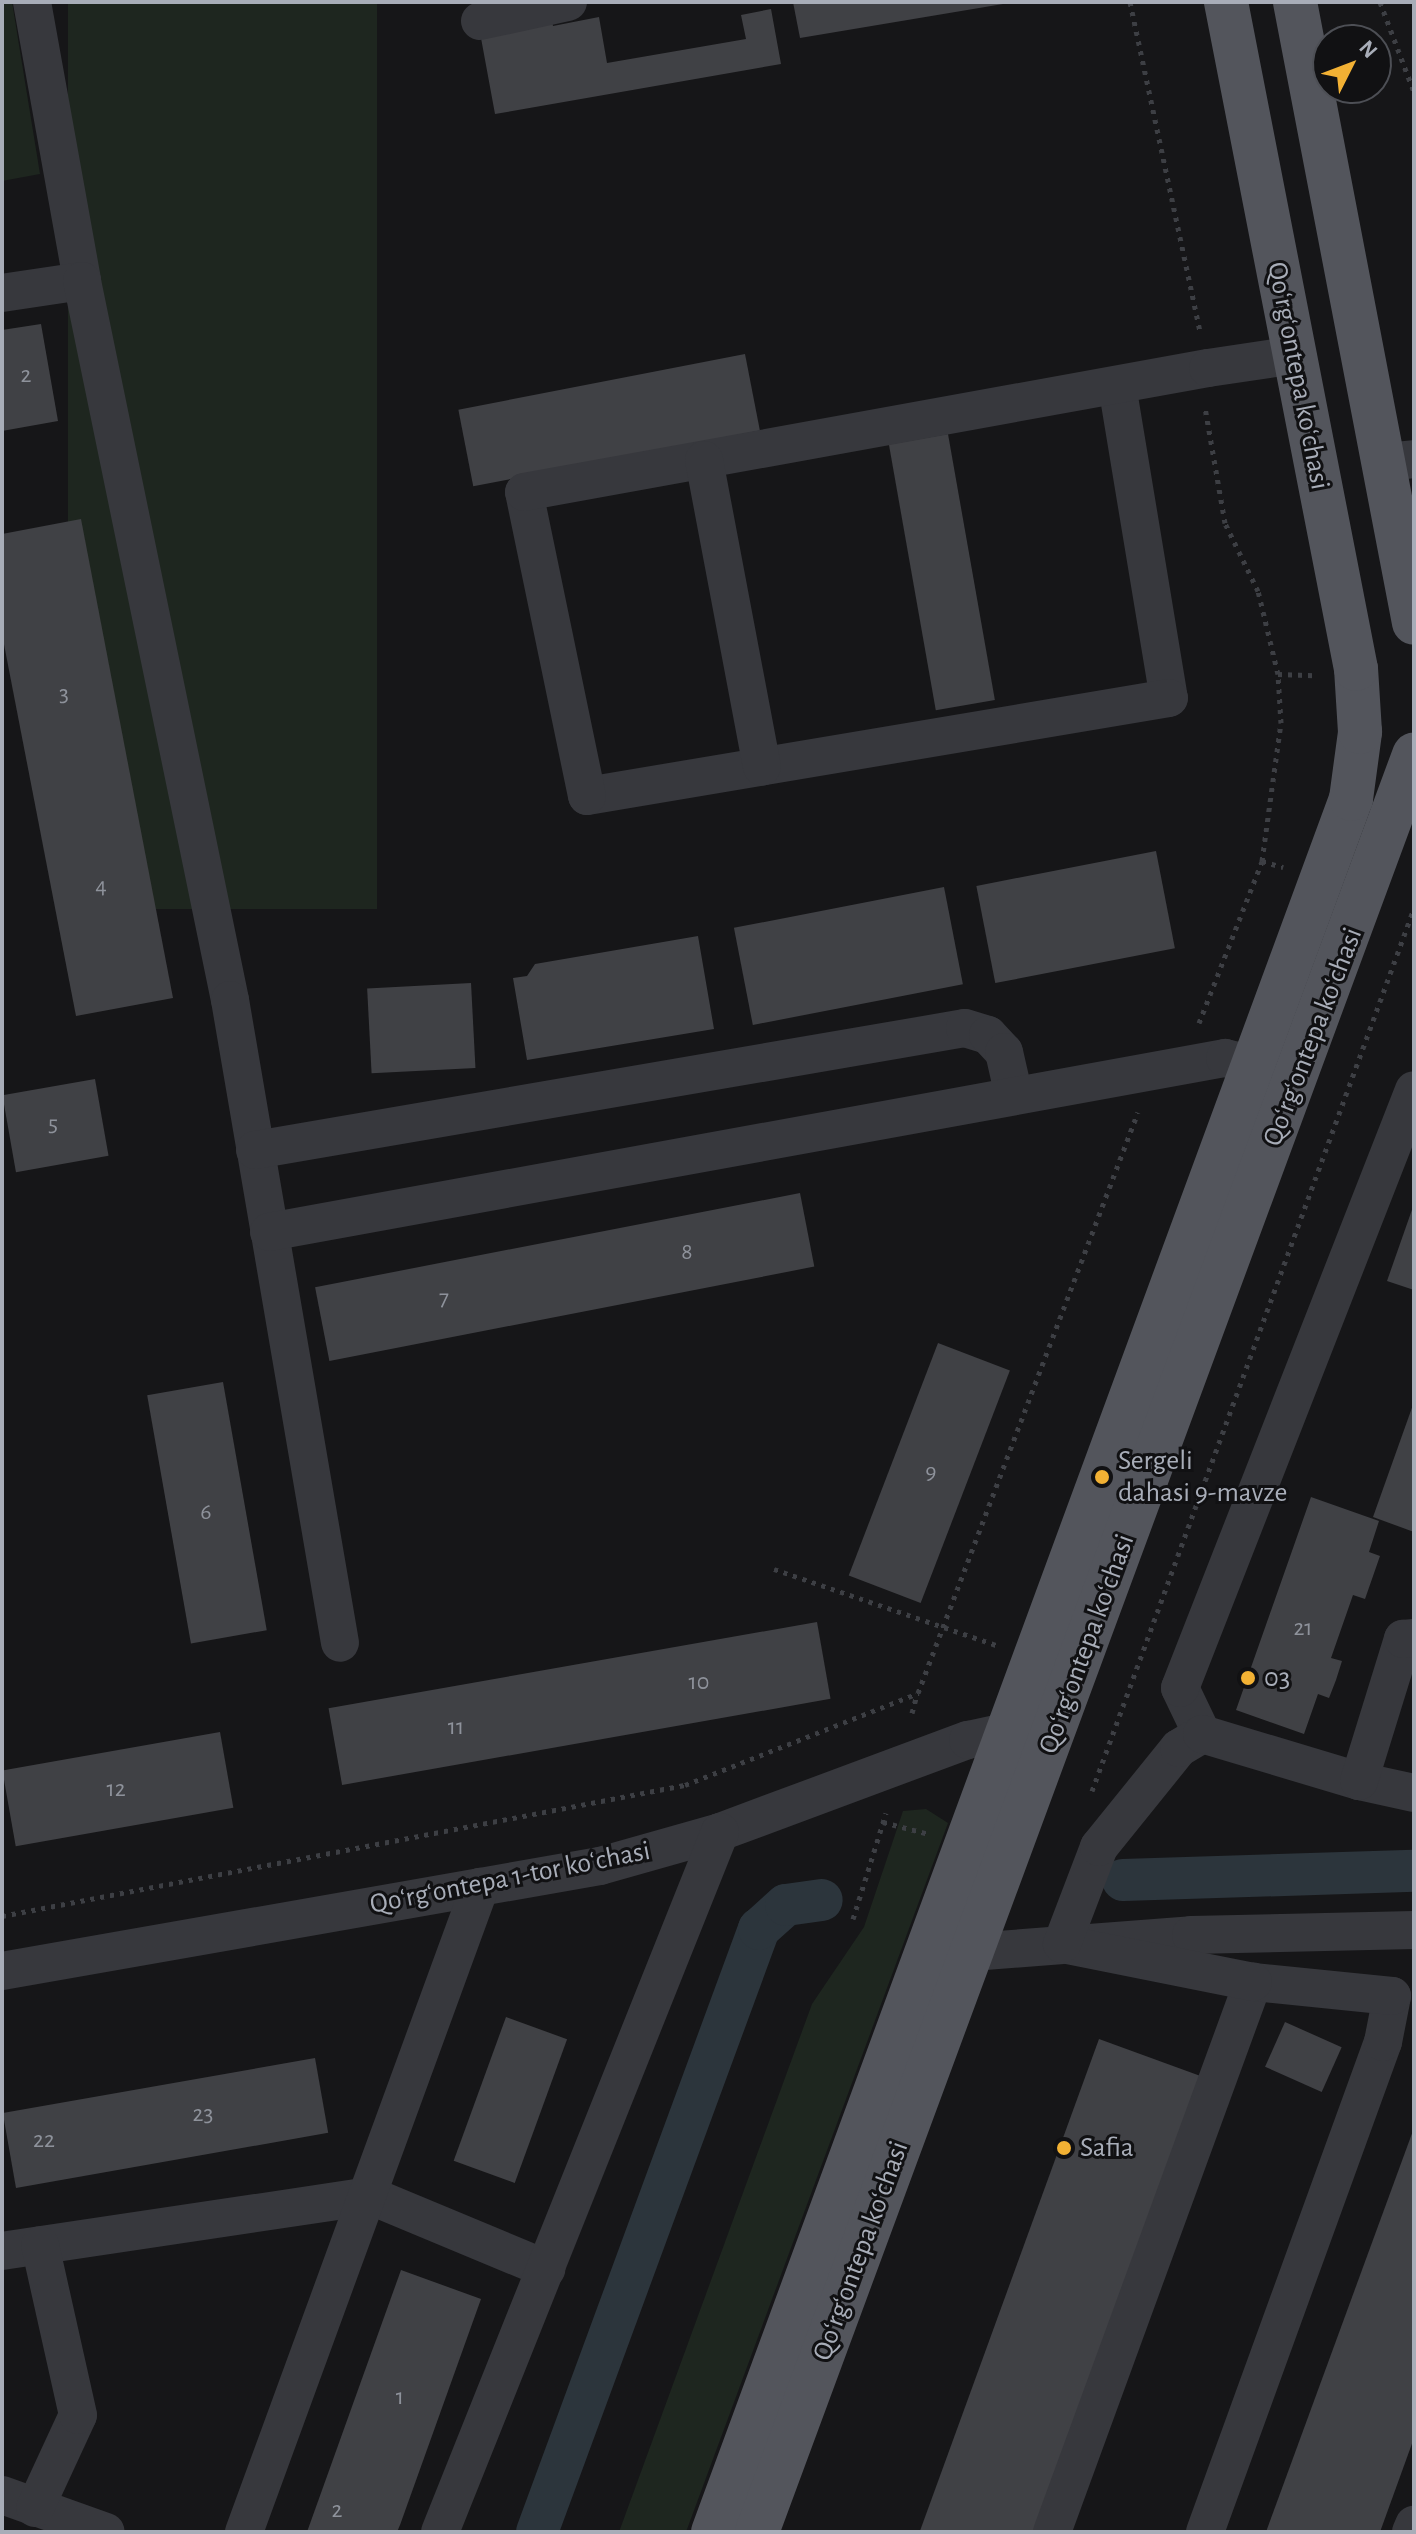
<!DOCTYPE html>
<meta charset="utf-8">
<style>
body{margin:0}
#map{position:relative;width:1416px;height:2534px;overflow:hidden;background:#161618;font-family:"Alegreya Sans",sans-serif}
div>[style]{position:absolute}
.green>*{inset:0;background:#1e261f;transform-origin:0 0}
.canal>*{height:42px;margin:-21px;padding:0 21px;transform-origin:21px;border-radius:21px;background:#2c353c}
.building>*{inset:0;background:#404145;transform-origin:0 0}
.path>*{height:5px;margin-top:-2.5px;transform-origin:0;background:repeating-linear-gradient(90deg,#3d3f44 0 4px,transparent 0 10px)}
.minor>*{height:38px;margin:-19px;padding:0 19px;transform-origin:19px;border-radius:19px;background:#37383d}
.major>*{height:44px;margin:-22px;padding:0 22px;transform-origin:22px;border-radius:22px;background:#53555c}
.dots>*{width:22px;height:22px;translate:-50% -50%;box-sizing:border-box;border:4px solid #111113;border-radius:50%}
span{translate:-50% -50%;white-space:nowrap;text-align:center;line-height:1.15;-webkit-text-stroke:6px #111113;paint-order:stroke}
.number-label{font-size:24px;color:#8e929b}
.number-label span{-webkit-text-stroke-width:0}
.street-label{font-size:28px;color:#a8adb8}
.poi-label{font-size:28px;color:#a8adb8}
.left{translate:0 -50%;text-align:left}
.frame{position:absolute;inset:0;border:4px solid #a8adb8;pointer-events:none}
.north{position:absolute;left:1312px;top:24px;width:80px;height:80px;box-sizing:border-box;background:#111113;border:2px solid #4d4f55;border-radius:50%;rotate:48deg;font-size:22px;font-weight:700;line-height:32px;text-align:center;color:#a8adb8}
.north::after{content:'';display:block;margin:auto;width:28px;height:36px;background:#f2b134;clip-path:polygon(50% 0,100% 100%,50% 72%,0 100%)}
</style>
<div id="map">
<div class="green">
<div style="clip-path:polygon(2px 2px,12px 2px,40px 174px,2px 181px)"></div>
<div style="left:68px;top:2px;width:309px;height:907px"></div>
<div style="clip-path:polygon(926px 1809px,948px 1823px,686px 2532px,619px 2532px,812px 2004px,864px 1927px,903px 1811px)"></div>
</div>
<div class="canal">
<div style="left:1123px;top:1880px;width:291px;rotate:-1.8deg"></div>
<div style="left:537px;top:2532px;width:643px;rotate:-69.79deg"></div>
<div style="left:759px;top:1929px;width:36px;rotate:-42deg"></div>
<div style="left:786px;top:1905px;width:36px;rotate:-8deg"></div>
</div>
<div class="building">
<div style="clip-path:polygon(793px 2px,1003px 2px,1003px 4px,800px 38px)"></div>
<div style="clip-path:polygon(771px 9px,781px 64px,495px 114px,481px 38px,551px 16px,553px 26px,599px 17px,607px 63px,746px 39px,741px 15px)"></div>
<div style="clip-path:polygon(41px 324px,58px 421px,2px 431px,2px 330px)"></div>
<div style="left:745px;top:354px;width:78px;height:292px;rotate:79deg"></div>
<div style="left:948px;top:434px;width:270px;height:60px;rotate:80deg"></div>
<div style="clip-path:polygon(81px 519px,173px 998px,76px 1016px,2px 634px,2px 534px)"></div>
<div style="left:1156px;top:851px;width:99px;height:183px;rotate:79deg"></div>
<div style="left:944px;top:887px;width:99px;height:214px;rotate:79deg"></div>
<div style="clip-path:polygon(698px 936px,714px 1029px,527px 1060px,513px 978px,527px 976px,535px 964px)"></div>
<div style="left:471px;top:983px;width:85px;height:104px;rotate:87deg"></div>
<div style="left:95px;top:1079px;width:78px;height:94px;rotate:80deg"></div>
<div style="left:800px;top:1193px;width:75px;height:494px;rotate:79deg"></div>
<div style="clip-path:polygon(1414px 1204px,1414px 1290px,1387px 1281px)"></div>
<div style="left:938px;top:1343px;width:77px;height:249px;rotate:21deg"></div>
<div style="left:223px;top:1382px;width:252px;height:77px;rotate:80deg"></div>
<div style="clip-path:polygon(1414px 1402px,1414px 1532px,1373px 1517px)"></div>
<div style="clip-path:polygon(1311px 1497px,1379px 1521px,1369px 1552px,1380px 1556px,1365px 1599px,1353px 1595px,1331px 1658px,1342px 1661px,1336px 1680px,1329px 1698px,1318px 1694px,1304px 1734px,1236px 1710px)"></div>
<div style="left:817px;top:1622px;width:78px;height:496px;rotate:80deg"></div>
<div style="left:220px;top:1732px;width:77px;height:221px;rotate:80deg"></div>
<div style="left:506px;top:2017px;width:65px;height:153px;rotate:20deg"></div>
<div style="left:1285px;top:2022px;width:62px;height:49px;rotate:24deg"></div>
<div style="left:1099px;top:2039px;width:108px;height:524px;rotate:20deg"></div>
<div style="left:315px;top:2058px;width:76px;height:317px;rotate:80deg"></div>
<div style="clip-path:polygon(1414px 2128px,1414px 2438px,1380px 2532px,1266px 2532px)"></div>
<div style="clip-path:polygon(401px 2270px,481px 2299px,400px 2525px,397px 2532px,307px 2532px)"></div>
</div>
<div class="path">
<div style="left:1130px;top:2px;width:335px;rotate:78deg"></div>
<div style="left:1380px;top:2px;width:96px;rotate:69.3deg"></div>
<div style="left:1278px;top:674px;width:36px;rotate:2deg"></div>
<div style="left:1262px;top:861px;width:22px;rotate:16deg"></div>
<div style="left:1199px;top:1023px;width:174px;rotate:-68.7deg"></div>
<div style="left:1262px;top:861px;width:139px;rotate:-82.2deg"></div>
<div style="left:1281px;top:723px;width:49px;rotate:-93.5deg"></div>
<div style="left:1278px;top:674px;width:85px;rotate:-103.5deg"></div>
<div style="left:1258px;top:591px;width:76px;rotate:-115.9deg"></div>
<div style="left:1225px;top:523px;width:118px;rotate:-99.8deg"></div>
<div style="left:774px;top:1569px;width:235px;rotate:18.9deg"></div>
<div style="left:912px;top:1713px;width:20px;rotate:-75deg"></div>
<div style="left:1092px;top:1791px;width:940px;rotate:-69.96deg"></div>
<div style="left:883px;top:1822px;width:48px;rotate:14.6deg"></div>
<div style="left:2px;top:1916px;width:695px;rotate:-10.86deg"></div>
<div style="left:685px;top:1785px;width:251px;rotate:-21.5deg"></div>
<div style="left:918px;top:1693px;width:621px;rotate:-69.26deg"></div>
<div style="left:853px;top:1919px;width:111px;rotate:-72.7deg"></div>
</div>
<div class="minor">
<div style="left:32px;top:2px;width:283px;rotate:79.8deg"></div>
<div style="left:480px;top:21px;width:90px;rotate:-12.2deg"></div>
<div style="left:2px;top:293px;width:81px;rotate:-8.5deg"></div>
<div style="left:82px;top:281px;width:734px;rotate:78.37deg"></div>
<div style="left:230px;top:1000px;width:652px;rotate:80.29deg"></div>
<div style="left:1117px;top:385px;width:317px;rotate:80.6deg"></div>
<div style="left:1169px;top:698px;width:590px;rotate:170.44deg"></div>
<div style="left:587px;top:796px;width:310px;rotate:-101.7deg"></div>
<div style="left:524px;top:492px;width:695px;rotate:-10.28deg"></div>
<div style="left:1208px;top:368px;width:88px;rotate:-8.5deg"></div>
<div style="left:704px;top:460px;width:312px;rotate:79.3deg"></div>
<div style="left:1386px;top:462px;width:28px;rotate:-6deg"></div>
<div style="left:255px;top:1150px;width:720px;rotate:-9.75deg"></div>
<div style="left:965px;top:1028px;width:24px;rotate:17deg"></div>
<div style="left:988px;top:1035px;width:23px;rotate:47deg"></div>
<div style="left:1004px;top:1052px;width:45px;rotate:77.2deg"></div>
<div style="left:269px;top:1232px;width:972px;rotate:-10.32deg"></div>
<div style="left:1225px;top:1058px;width:32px;rotate:13deg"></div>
<div style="left:1202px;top:1734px;width:51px;rotate:-115.6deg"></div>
<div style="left:1180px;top:1688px;width:642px;rotate:-68.63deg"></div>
<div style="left:1359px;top:1781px;width:56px;rotate:12.3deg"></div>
<div style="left:947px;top:1944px;width:26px;rotate:18deg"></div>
<div style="left:972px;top:1952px;width:220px;rotate:-4.4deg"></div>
<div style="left:1191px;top:1935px;width:223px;rotate:-1.3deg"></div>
<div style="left:2px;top:1971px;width:607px;rotate:-9.96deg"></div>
<div style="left:600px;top:1866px;width:125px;rotate:-15.8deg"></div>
<div style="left:720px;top:1832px;width:265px;rotate:-20.4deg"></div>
<div style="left:968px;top:1740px;width:39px;rotate:-12deg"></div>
<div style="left:1006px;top:1732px;width:27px;rotate:20deg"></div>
<div style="left:2px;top:2251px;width:373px;rotate:-8.5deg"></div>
<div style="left:371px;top:2196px;width:190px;rotate:22.6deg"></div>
<div style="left:2px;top:2495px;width:110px;rotate:19.6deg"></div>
<div style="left:35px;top:2508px;width:102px;rotate:-65.2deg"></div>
<div style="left:78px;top:2415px;width:174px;rotate:-102.6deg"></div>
<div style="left:244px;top:2532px;width:687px;rotate:-69.9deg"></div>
<div style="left:440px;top:2532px;width:754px;rotate:-68.2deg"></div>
<div style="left:1052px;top:2532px;width:586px;rotate:-69.92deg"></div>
<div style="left:1205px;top:2532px;width:521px;rotate:-70.04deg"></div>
<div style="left:1383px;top:2042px;width:47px;rotate:-78.9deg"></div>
<div style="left:1392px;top:1996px;width:140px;rotate:-174.2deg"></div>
<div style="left:1253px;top:1982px;width:195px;rotate:-168.7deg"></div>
<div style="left:1062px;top:1944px;width:104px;rotate:-69.1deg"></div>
<div style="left:1099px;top:1847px;width:127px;rotate:-51.1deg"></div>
<div style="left:1179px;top:1748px;width:27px;rotate:-31deg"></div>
<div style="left:1202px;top:1734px;width:164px;rotate:16.7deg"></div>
<div style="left:1359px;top:1781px;width:149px;rotate:-72.8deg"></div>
<div style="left:1403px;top:1639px;width:11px;rotate:-5deg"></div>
<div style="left:1411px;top:2532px;width:8px;rotate:-67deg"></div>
</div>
<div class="major">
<div style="left:1295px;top:2px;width:632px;rotate:79.15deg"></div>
<div style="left:713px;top:2532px;width:1847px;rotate:-69.79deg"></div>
<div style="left:1351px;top:799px;width:68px;rotate:-82.3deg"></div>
<div style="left:1360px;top:732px;width:63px;rotate:-93.6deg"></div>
<div style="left:1356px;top:669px;width:680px;rotate:-101.03deg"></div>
<div style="left:757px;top:2532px;width:1895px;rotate:-69.71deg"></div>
</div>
<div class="dots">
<div style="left:1102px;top:1477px;background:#f2b134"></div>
<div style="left:1248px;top:1678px;background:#f2b134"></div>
<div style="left:1064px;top:2148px;background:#f2b134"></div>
</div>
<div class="number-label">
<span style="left:26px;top:376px">2</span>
<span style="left:64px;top:695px">3</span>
<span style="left:101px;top:887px">4</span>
<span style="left:53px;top:1125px">5</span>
<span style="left:687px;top:1253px">8</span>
<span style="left:444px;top:1299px">7</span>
<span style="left:931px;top:1473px">9</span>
<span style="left:206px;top:1513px">6</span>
<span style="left:1303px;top:1629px">21</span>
<span style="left:699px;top:1683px">10</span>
<span style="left:456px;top:1728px">11</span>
<span style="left:116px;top:1790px">12</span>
<span style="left:203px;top:2115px">23</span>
<span style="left:44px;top:2141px">22</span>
<span style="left:400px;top:2398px">1</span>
<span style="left:337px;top:2511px">2</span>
</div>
<div class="street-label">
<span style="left:1298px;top:376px;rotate:79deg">Qoʻrgʻontepa koʻchasi</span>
<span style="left:1313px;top:1037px;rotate:-69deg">Qoʻrgʻontepa koʻchasi</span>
<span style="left:1087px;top:1644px;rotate:-70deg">Qoʻrgʻontepa koʻchasi</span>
<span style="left:510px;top:1878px;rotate:-11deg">Qoʻrgʻontepa 1-tor koʻchasi</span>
<span style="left:861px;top:2251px;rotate:-70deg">Qoʻrgʻontepa koʻchasi</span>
</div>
<div class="poi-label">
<span class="left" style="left:1118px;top:1477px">Sergeli<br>dahasi 9-mavze</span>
<span class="left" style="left:1264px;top:1678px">03</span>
<span class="left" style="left:1080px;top:2148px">Safia</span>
</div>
<div class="frame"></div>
<div class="north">N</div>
</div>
